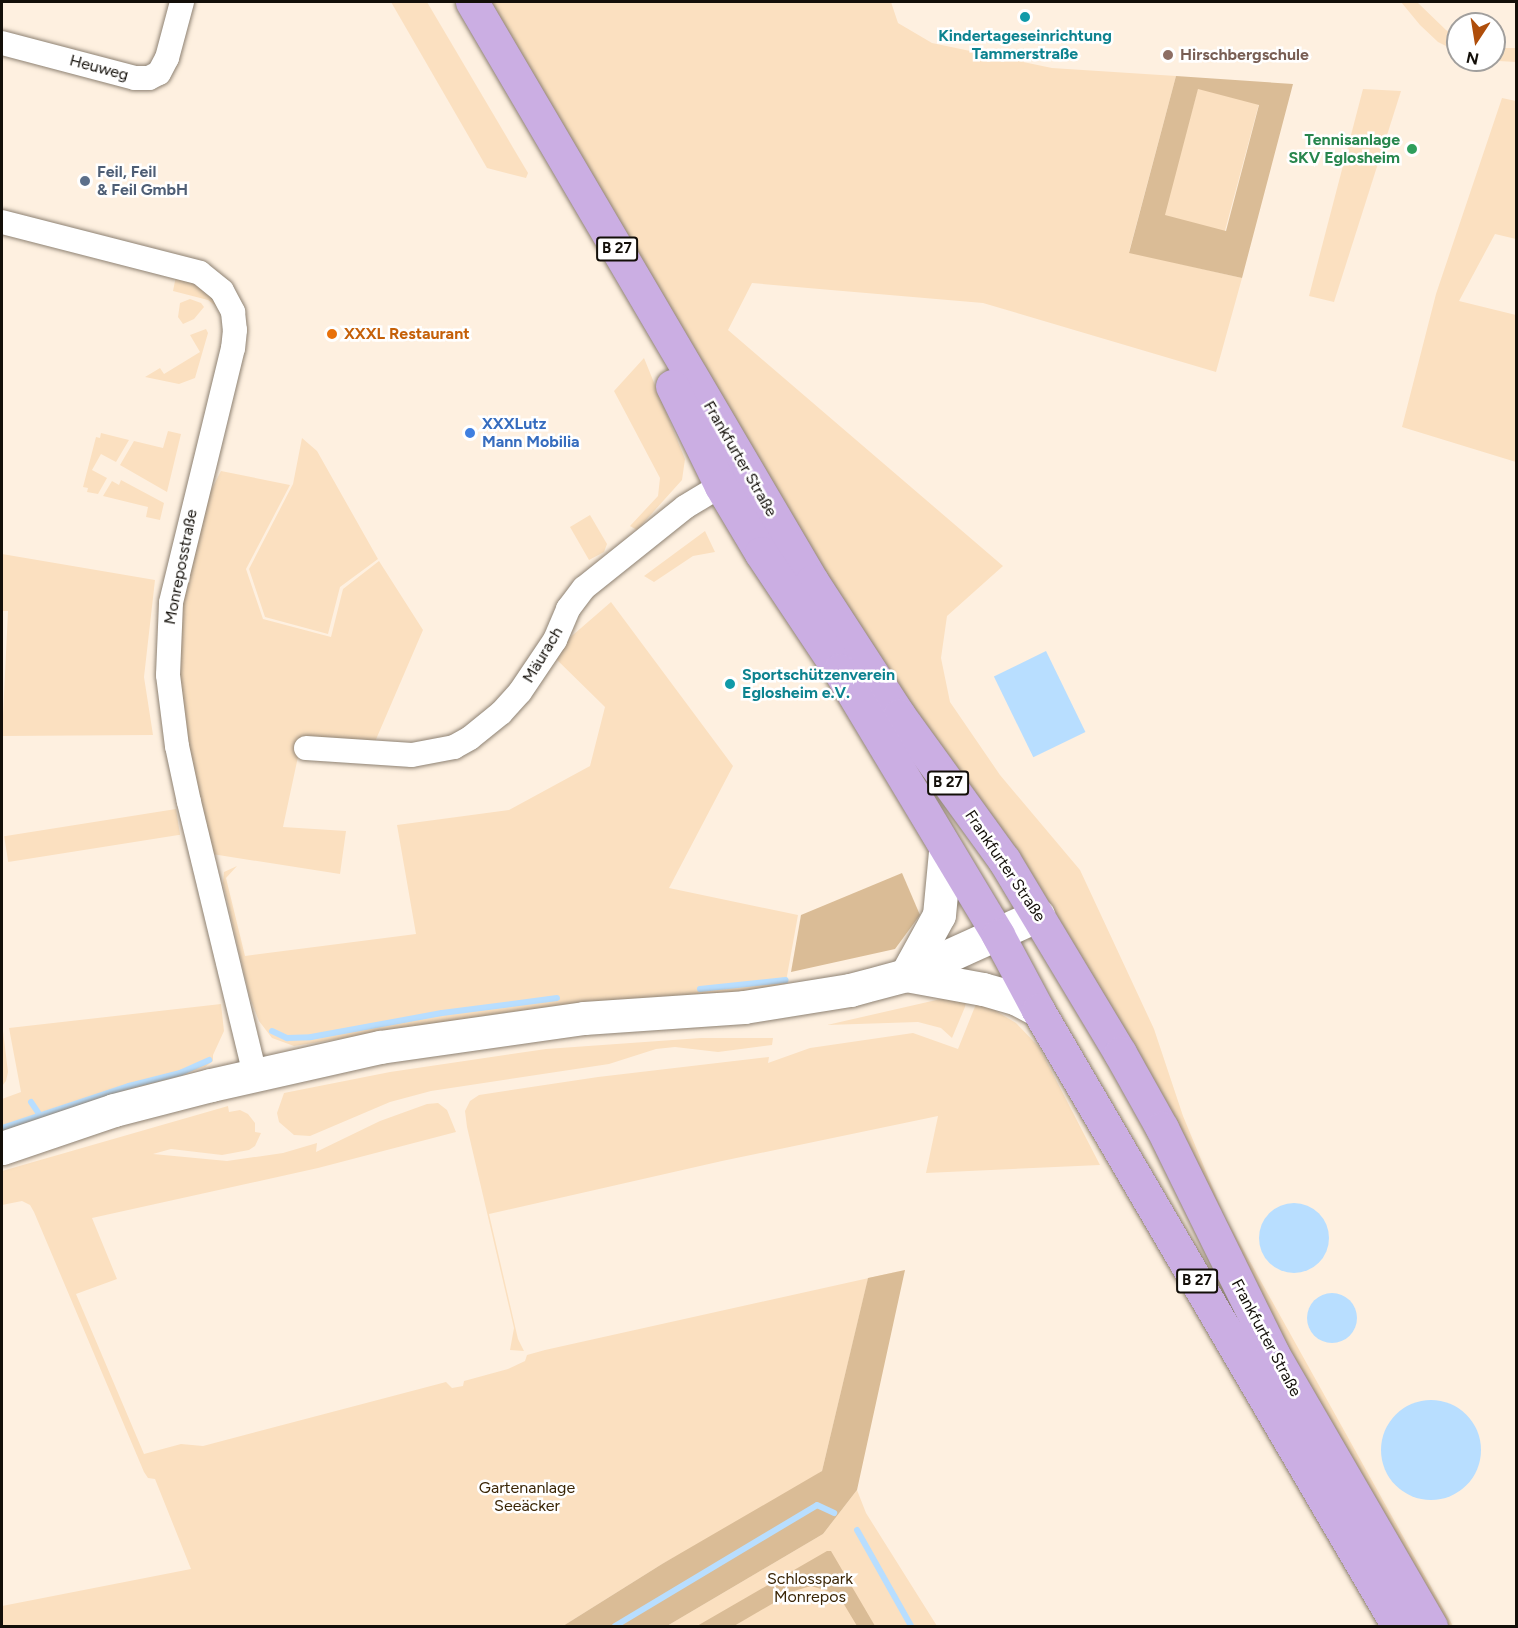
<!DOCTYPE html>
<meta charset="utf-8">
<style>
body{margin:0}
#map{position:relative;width:1518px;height:1628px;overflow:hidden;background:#fef0e0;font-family:Figtree,sans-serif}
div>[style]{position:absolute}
.green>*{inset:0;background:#fbe0c0;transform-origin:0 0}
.forest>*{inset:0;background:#dabc96}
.water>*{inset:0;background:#b8deff;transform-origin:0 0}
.round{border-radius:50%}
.stream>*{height:6px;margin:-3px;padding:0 3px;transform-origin:3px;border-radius:3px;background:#b8deff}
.roads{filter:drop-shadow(0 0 2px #8d8172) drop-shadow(0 0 2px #8d8172)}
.street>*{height:24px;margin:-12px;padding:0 12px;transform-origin:12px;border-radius:12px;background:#fff}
.secondary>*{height:33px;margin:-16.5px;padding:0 16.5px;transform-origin:16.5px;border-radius:16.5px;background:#fff}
.primary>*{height:33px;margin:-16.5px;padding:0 16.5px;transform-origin:16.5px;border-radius:16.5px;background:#cbaee3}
.dots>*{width:16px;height:16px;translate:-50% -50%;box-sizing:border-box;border:3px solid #fff;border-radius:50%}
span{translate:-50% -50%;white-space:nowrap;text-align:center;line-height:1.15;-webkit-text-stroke:5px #fff;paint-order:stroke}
.shield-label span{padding:2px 4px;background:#fff;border:2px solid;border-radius:4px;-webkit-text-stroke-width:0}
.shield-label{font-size:15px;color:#130f09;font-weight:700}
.culture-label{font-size:16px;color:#0d838f;font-weight:700}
.left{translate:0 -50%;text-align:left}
.education-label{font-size:16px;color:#785e54;font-weight:700}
.street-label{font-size:16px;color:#130f09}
.leisure-label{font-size:16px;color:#27864d;font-weight:700}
.right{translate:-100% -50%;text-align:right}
.service-label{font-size:16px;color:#4e5e75;font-weight:700}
.food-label{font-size:16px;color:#c56008;font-weight:700}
.shop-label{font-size:16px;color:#366cbe;font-weight:700}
.park-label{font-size:16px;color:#3a2505}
.frame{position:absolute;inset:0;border:3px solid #130f09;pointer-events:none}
.north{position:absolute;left:1446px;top:12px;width:60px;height:60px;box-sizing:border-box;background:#fff;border:2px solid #a19f9d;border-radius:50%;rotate:192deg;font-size:16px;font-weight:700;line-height:24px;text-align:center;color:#130f09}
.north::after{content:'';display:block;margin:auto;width:21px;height:27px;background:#af4e0b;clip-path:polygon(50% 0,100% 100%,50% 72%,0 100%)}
</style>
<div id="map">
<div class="green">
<div style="clip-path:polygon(391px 2px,427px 2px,528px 173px,526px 178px,487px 168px)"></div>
<div style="clip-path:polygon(473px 2px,891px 2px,898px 23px,932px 43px,1052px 68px,1176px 76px,1129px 252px,1242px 278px,1216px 372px,983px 303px,831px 290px,752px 283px,728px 330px,1003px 566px,947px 616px,941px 658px,950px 702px,1000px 775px,1080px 870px,1154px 1029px,1183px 1116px,1224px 1215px,1453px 1626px,1431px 1626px,1201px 1211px)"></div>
<div style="clip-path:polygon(1401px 2px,1417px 2px,1446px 30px,1458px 37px,1458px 52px,1438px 42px,1420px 25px)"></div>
<div style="clip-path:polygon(1494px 48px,1516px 48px,1516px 62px,1481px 60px,1494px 60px)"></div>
<div style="left:1198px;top:88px;width:63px;height:132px;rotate:15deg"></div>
<div style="clip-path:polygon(1363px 89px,1401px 91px,1334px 302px,1309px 296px)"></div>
<div style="clip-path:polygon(1502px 98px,1516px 101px,1516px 239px,1495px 234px,1459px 301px,1516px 315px,1516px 462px,1402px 427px,1436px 294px)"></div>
<div style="clip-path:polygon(176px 276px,189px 280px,210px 291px,217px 307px,208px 300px,173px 291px)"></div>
<div style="clip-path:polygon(190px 299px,201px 303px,204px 307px,194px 319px,183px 324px,178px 317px,180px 303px)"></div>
<div style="clip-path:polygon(206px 329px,208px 333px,195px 378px,179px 384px,145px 377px,160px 368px,164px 374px,200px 352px,190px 335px)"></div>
<div style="clip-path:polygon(644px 358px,685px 459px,682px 480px,637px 530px,630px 526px,658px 496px,660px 478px,614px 391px)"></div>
<div style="clip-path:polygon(168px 431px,181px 434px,167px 492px,120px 465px,134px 441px,163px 448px)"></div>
<div style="clip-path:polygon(101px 433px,129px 440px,116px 462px,101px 454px,92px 470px,107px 478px,98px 494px,87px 492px,88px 488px,83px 487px,96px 437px,100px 438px)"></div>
<div style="clip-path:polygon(302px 438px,317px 451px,378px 559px,340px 587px,328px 634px,265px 617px,249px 569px,293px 484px)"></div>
<div style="clip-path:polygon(221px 471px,290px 485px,246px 569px,263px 619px,331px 637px,343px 589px,379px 561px,423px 630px,374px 744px,302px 738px,283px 827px,346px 831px,340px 874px,212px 854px,180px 710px,181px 607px,195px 522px)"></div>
<div style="clip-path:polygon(121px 480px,164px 503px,160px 520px,146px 517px,148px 507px,103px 496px,112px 481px,119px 485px)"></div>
<div style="clip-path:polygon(590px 515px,607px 544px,604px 552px,589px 560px,570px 527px)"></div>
<div style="clip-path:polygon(705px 531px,715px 552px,693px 556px,654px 582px,644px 576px)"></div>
<div style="clip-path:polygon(2px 554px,155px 580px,144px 677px,153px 735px,2px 736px,8px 611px,2px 611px)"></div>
<div style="clip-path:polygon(611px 602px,733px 766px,669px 888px,798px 915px,785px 987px,509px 1012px,294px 1046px,272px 1038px,259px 1021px,250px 998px,223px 883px,224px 872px,237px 866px,226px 878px,245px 956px,416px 934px,397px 825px,509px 810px,590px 766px,605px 707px,551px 654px)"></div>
<div style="left:176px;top:809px;width:26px;height:174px;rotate:81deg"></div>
<div style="clip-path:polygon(967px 993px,965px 1007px,952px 1038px,941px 1028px,918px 1022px,827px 1025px)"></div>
<div style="clip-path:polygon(221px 1004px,224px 1031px,213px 1055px,213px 1061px,205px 1067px,2px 1131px,2px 1099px,21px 1092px,9px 1028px)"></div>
<div style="clip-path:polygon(976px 1004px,986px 1005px,1016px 1023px,1039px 1047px,1100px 1165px,926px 1173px,938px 1116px,722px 1161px,489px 1214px,518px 1339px,524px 1351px,510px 1350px,514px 1328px,467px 1127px,465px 1111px,470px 1101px,479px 1095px,598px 1077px,769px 1057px,768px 1063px,810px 1048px,913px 1033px,958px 1049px)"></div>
<div style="clip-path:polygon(2px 1023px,8px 1072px,6px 1081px,2px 1086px)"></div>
<div style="clip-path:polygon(701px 1038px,773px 1038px,772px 1045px,718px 1052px,675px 1047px,656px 1049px,609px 1064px,431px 1091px,390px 1102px,310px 1136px,294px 1135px,279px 1122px,277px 1113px,284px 1093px,390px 1072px,546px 1049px)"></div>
<div style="clip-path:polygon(438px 1103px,447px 1110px,456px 1132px,318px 1168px,92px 1218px,117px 1279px,76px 1294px,144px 1454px,181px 1444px,203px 1446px,446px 1382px,452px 1388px,463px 1386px,464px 1381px,508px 1369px,525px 1361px,527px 1355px,545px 1350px,905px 1270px,868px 1279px,822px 1471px,780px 1500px,662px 1564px,563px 1626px,2px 1626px,2px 1606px,191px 1569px,155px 1479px,148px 1478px,144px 1472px,34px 1212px,30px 1205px,22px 1201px,2px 1205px,2px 1171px,228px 1106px,229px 1112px,240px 1110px,248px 1114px,255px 1123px,255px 1132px,261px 1133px,255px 1146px,249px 1150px,222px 1155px,171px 1149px,153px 1154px,227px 1161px,283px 1153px,317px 1143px,316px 1152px,380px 1121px,427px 1104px)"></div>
<div style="clip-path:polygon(857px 1490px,866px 1513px,937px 1626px,667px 1626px,823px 1534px)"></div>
</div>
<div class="forest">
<div style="clip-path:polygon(evenodd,1176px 76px,1293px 84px,1242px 278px,1129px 253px,1176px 76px,1198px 89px,1259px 105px,1226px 231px,1165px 215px,1198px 89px)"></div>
<div style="clip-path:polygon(902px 873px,920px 915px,895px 949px,791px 972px,801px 915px)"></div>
<div style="clip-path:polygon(905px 1270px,857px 1490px,823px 1534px,667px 1626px,563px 1626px,662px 1564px,822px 1471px,868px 1278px)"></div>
<div style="clip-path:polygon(827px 1551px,831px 1551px,875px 1626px,857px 1626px,842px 1601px,828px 1591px,811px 1586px,794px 1591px,734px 1626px,697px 1626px)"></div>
</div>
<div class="water">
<div style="left:1046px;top:651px;width:90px;height:58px;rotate:64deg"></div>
<div class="round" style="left:1259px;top:1203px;width:70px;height:70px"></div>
<div class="round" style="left:1307px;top:1293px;width:50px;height:50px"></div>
<div class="round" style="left:1381px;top:1400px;width:100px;height:100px"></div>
</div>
<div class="stream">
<div style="left:700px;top:989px;width:86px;rotate:-6deg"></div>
<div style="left:272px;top:1031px;width:17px;rotate:25deg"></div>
<div style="left:287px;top:1038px;width:24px;rotate:-2deg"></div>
<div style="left:311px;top:1037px;width:133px;rotate:-10.4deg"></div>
<div style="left:442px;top:1013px;width:116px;rotate:-7.4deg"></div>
<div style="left:31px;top:1102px;width:14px;rotate:56deg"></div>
<div style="left:2px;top:1128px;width:134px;rotate:-18.3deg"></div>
<div style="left:129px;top:1086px;width:53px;rotate:-14.3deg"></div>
<div style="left:180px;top:1073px;width:32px;rotate:-24deg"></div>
<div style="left:857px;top:1530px;width:110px;rotate:60.6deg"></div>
<div style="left:615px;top:1626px;width:235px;rotate:-30.9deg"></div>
<div style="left:817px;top:1505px;width:19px;rotate:25deg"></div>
</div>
<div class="roads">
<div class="street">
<div style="left:2px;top:43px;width:138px;rotate:14.7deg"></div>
<div style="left:135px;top:78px;width:14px"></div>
<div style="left:149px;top:78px;width:11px;rotate:-27deg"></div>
<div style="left:159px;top:73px;width:17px;rotate:-62deg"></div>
<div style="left:167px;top:58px;width:58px;rotate:-75deg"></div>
<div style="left:2px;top:222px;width:204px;rotate:14.4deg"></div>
<div style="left:200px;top:273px;width:28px;rotate:39deg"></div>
<div style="left:222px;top:291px;width:24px;rotate:62deg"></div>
<div style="left:233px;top:312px;width:18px;rotate:84deg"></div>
<div style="left:235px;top:330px;width:18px;rotate:96deg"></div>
<div style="left:233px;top:348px;width:262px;rotate:103.7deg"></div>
<div style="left:171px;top:603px;width:72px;rotate:92.4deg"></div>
<div style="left:168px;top:675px;width:72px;rotate:82.8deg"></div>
<div style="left:177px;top:746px;width:57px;rotate:77.9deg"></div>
<div style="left:189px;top:802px;width:281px;rotate:76.4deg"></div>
<div style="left:306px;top:748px;width:106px;rotate:3.8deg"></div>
<div style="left:412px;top:755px;width:43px;rotate:-10.8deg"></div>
<div style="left:454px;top:747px;width:18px;rotate:-29deg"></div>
<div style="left:470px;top:738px;width:40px;rotate:-39deg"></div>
<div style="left:501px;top:713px;width:28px;rotate:-48deg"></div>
<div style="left:520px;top:692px;width:63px;rotate:-56.1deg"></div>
<div style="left:555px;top:640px;width:34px;rotate:-67deg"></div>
<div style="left:568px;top:609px;width:26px;rotate:-53deg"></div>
<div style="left:584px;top:588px;width:129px;rotate:-38.7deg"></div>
<div style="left:685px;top:507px;width:56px;rotate:-31.1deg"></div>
</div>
<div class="secondary">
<div style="left:906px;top:975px;width:78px;rotate:10.3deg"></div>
<div style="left:983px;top:989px;width:35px;rotate:16deg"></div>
<div style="left:1017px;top:999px;width:24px;rotate:28deg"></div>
<div style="left:906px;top:975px;width:68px;rotate:-61.2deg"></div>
<div style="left:939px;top:915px;width:64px;rotate:-84.6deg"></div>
<div style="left:2px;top:1148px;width:118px;rotate:-18.7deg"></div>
<div style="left:114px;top:1110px;width:100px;rotate:-14.5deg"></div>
<div style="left:211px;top:1085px;width:173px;rotate:-12.7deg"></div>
<div style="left:380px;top:1047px;width:206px;rotate:-8.1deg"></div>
<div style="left:584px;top:1018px;width:160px;rotate:-3.9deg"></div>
<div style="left:744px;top:1007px;width:107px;rotate:-9.1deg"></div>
<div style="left:850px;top:990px;width:58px;rotate:-15deg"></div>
<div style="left:906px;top:975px;width:145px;rotate:-24.4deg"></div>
</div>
<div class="primary">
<div style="left:472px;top:2px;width:671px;rotate:59.58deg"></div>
<div style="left:812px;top:581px;width:160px;rotate:57deg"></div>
<div style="left:899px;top:715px;width:179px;rotate:54.1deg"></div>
<div style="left:1004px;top:860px;width:225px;rotate:59deg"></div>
<div style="left:1120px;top:1053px;width:86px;rotate:60.8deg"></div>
<div style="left:1162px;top:1128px;width:250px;rotate:63.8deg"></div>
<div style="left:1272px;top:1352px;width:317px;rotate:59.9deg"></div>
<div style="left:672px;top:386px;width:111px;rotate:63.9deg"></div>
<div style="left:721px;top:486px;width:78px;rotate:59.2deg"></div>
<div style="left:761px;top:553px;width:141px;rotate:56.3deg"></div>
<div style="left:839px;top:670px;width:309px;rotate:59deg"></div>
<div style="left:998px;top:935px;width:85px;rotate:61.9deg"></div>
<div style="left:1038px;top:1010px;width:713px;rotate:59.7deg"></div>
</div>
</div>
<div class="dots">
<div style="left:1025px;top:17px;background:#0f9aa8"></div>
<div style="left:1168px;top:55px;background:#8d6e63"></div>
<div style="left:1412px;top:149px;background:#2e9e5b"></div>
<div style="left:85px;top:181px;background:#5c6f8a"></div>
<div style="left:332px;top:334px;background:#e8710a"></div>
<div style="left:470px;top:433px;background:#3f7fe0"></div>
<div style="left:730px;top:684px;background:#0f9aa8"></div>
</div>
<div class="shield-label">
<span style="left:617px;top:249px">B 27</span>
<span style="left:948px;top:783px">B 27</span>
<span style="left:1197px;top:1281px">B 27</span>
</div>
<div class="culture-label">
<span style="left:1025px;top:45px">Kindertageseinrichtung<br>Tammerstraße</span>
<span class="left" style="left:742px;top:684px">Sportschützenverein<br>Eglosheim e.V.</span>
</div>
<div class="education-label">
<span class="left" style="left:1180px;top:55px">Hirschbergschule</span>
</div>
<div class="street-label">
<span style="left:99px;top:68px;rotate:15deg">Heuweg</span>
<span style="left:740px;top:459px;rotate:60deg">Frankfurter Straße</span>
<span style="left:181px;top:567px;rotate:-79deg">Monreposstraße</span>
<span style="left:543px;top:655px;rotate:-59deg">Mäurach</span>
<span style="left:1005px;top:866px;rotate:56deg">Frankfurter Straße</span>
<span style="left:1266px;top:1338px;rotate:62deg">Frankfurter Straße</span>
</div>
<div class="leisure-label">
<span class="right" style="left:1400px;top:149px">Tennisanlage<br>SKV Eglosheim</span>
</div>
<div class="service-label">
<span class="left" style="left:97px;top:181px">Feil, Feil<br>&amp; Feil GmbH</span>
</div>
<div class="food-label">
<span class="left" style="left:344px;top:334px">XXXL Restaurant</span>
</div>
<div class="shop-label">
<span class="left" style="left:482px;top:433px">XXXLutz<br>Mann Mobilia</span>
</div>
<div class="park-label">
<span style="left:527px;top:1497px">Gartenanlage<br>Seeäcker</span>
<span style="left:810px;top:1588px">Schlosspark<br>Monrepos</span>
</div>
<div class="frame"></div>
<div class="north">N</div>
</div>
